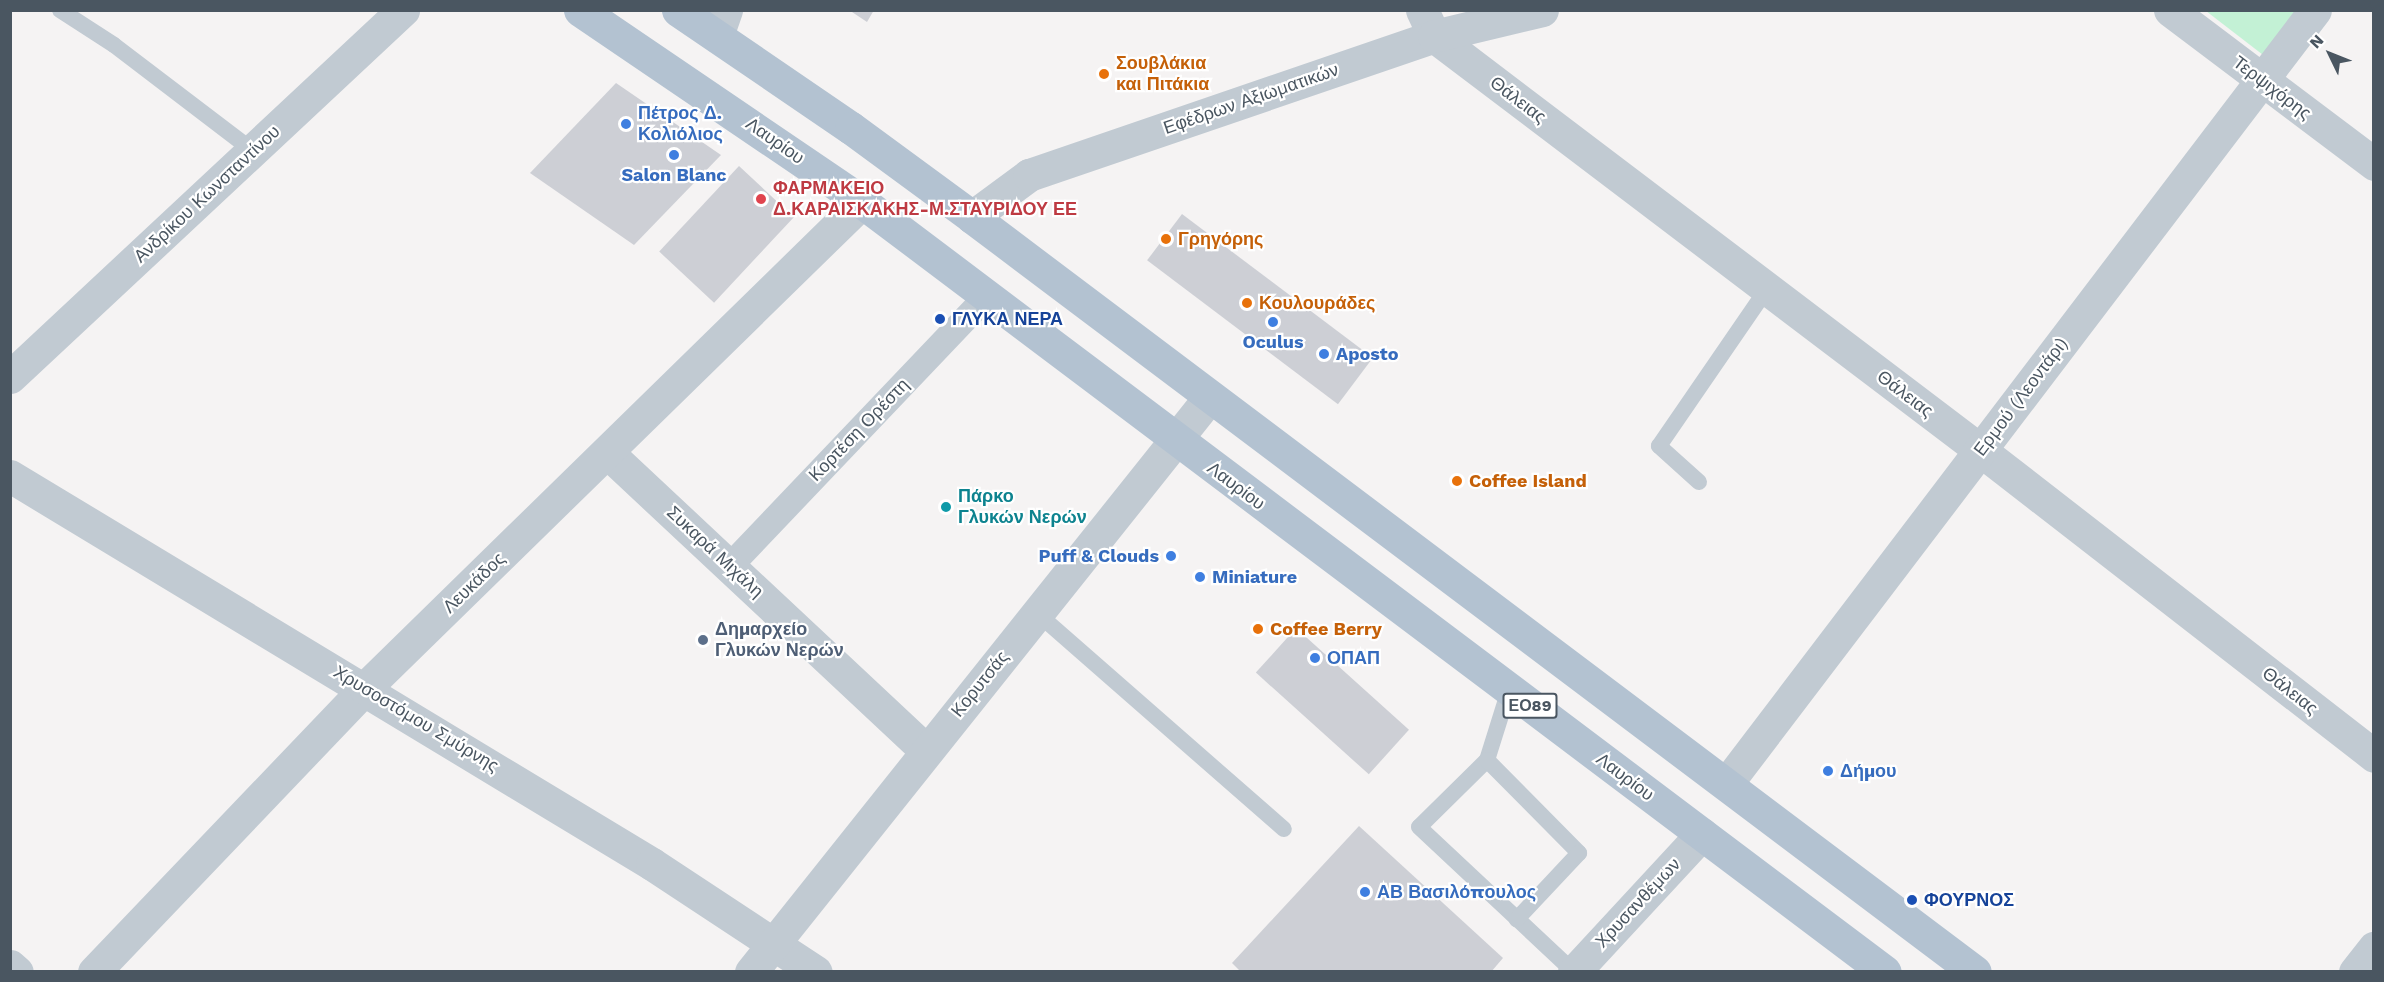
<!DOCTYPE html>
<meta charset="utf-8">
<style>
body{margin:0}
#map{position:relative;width:2384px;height:982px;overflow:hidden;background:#f5f3f3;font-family:"Work Sans",sans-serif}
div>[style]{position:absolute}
.green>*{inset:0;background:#c3f1d5}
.building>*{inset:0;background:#cdcfd5;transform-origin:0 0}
.service>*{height:16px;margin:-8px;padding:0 8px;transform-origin:8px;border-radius:8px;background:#c1cad2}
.pedestrian>*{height:26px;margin:-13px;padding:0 13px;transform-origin:13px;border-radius:13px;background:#c1cad2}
.minor>*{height:33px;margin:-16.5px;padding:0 16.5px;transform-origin:16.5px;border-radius:16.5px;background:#c1cad2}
.primary>*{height:33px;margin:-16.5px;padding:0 16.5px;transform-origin:16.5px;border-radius:16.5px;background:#b3c2d1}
.dots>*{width:16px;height:16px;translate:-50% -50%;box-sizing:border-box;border:3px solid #fff;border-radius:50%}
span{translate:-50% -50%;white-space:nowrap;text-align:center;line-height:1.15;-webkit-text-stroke:4.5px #fff;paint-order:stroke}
.shield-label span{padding:2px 4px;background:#fff;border:2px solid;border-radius:4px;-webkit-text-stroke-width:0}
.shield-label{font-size:16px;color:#4a5661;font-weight:700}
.food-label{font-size:18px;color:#c56008;font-weight:700}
.left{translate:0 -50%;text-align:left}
.street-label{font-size:18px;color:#4a5661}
.shop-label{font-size:18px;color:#366cbe;font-weight:700}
.right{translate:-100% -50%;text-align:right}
.health-label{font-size:18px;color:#be3a42;font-weight:700}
.transit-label{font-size:18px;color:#164399;font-weight:700}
.culture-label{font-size:18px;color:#0d838f;font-weight:700}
.service-label{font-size:18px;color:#4e5e75;font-weight:700}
.frame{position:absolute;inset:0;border:12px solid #4a5661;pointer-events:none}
.north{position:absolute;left:2300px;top:24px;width:60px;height:60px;-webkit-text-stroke:4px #fff;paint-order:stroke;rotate:313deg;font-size:16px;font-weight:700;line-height:24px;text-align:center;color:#4a5661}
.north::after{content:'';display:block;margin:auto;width:21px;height:27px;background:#4a5661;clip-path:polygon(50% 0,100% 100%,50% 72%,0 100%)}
</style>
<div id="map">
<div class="green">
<div style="clip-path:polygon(2206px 11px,2304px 11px,2267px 58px)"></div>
</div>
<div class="building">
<div style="clip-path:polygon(849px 10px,874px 10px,867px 22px)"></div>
<div style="clip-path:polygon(616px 83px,721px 155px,634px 245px,530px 173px)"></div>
<div style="left:739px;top:166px;width:75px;height:117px;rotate:43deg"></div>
<div style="left:1182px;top:214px;width:239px;height:58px;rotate:37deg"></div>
<div style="left:1296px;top:628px;width:152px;height:60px;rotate:42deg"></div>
<div style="clip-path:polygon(1359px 826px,1503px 958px,1491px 972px,1241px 972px,1232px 963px)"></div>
</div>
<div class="service">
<div style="left:60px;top:10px;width:64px;rotate:32.9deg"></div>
<div style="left:114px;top:45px;width:175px;rotate:37.3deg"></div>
<div style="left:1699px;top:482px;width:54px;rotate:-138deg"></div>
<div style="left:1659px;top:446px;width:191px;rotate:-55.5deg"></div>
<div style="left:1037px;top:613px;width:328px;rotate:41.2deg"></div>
<div style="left:1509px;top:690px;width:73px;rotate:107.4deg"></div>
<div style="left:1487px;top:760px;width:95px;rotate:135.4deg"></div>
<div style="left:1419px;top:827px;width:212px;rotate:43.1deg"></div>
<div style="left:1487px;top:760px;width:131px;rotate:45.3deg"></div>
<div style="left:1579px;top:853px;width:91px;rotate:133.2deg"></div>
</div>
<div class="pedestrian">
<div style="left:730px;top:566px;width:374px;rotate:-46.4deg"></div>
</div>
<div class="minor">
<div style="left:1422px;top:10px;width:29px;rotate:65deg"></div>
<div style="left:1434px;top:36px;width:685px;rotate:37.17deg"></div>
<div style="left:1980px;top:450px;width:499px;rotate:37.8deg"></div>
<div style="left:2170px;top:10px;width:256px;rotate:37deg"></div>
<div style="left:717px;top:36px;width:28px;rotate:-71deg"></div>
<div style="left:972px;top:217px;width:71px;rotate:-36.4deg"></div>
<div style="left:1029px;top:175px;width:428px;rotate:-18.9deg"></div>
<div style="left:1434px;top:36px;width:111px;rotate:-13.5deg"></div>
<div style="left:10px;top:377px;width:538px;rotate:-43.04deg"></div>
<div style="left:608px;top:453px;width:436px;rotate:43.1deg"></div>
<div style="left:10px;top:476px;width:750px;rotate:31.15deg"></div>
<div style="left:652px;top:864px;width:196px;rotate:33.4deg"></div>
<div style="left:1727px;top:783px;width:971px;rotate:-52.74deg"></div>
<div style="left:10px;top:966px;width:9px;rotate:41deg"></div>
<div style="left:94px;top:972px;width:393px;rotate:-46.3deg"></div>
<div style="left:365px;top:688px;width:695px;rotate:-44.36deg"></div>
<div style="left:751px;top:972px;width:734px;rotate:-51.41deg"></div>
<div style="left:1574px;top:972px;width:188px;rotate:-47.2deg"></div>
<div style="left:2355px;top:972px;width:31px;rotate:-52deg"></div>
</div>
<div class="primary">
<div style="left:580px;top:10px;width:341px;rotate:34.2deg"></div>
<div style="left:862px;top:202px;width:1280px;rotate:36.97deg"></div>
<div style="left:678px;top:10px;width:209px;rotate:34.3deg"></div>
<div style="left:851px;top:128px;width:150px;rotate:36.3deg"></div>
<div style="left:972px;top:217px;width:1255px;rotate:36.97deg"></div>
</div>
<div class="dots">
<div style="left:1104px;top:74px;background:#e8710a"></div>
<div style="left:626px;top:124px;background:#3f7fe0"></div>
<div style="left:674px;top:155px;background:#3f7fe0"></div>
<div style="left:761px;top:199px;background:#e0444e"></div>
<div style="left:1166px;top:239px;background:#e8710a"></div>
<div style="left:1247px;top:303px;background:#e8710a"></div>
<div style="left:940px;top:319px;background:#1a4fb4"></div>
<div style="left:1273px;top:322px;background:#3f7fe0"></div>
<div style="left:1324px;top:354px;background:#3f7fe0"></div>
<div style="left:1457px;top:481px;background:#e8710a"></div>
<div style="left:946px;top:507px;background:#0f9aa8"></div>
<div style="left:1171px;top:556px;background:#3f7fe0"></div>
<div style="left:1200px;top:577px;background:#3f7fe0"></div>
<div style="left:1258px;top:629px;background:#e8710a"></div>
<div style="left:703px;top:640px;background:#5c6f8a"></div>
<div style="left:1315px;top:658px;background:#3f7fe0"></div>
<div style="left:1828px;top:771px;background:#3f7fe0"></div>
<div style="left:1365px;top:892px;background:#3f7fe0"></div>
<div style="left:1912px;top:900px;background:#1a4fb4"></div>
</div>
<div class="shield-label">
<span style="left:1530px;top:706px">ΕΟ89</span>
</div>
<div class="food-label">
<span class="left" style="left:1116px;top:74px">Σουβλάκια<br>και Πιτάκια</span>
<span class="left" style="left:1178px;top:239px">Γρηγόρης</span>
<span class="left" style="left:1259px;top:303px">Κουλουράδες</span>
<span class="left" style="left:1469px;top:481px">Coffee Island</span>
<span class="left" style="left:1270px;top:629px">Coffee Berry</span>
</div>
<div class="street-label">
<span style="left:2272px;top:88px;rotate:37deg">Τερψιχόρης</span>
<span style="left:1251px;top:99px;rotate:-19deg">Εφέδρων Αξιωματικών</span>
<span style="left:1518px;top:100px;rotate:37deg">Θάλειας</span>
<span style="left:775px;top:141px;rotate:35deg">Λαυρίου</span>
<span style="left:207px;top:194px;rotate:-43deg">Ανδρίκου Κωνσταντίνου</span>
<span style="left:1905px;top:394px;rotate:37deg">Θάλειας</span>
<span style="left:2021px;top:397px;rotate:-53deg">Ερμού (Λεοντάρι)</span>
<span style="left:859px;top:430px;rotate:-46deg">Κορτέση Ορέστη</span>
<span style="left:1236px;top:486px;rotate:37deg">Λαυρίου</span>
<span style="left:715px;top:552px;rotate:43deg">Συκαρά Μιχάλη</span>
<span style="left:474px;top:583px;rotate:-44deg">Λευκάδος</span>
<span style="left:980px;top:684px;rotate:-51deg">Κορυτσάς</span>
<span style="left:2290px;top:691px;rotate:38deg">Θάλειας</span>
<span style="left:416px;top:719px;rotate:31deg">Χρυσοστόμου Σμύρνης</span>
<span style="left:1625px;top:777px;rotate:37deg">Λαυρίου</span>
<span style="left:1638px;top:903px;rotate:-47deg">Χρυσανθέμων</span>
</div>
<div class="shop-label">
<span class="left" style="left:638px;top:124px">Πέτρος Δ.<br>Κολιόλιος</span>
<span style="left:674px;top:175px">Salon Blanc</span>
<span style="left:1273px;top:342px">Oculus</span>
<span class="left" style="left:1336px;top:354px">Aposto</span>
<span class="right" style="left:1159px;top:556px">Puff &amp; Clouds</span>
<span class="left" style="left:1212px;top:577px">Miniature</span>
<span class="left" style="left:1327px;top:658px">ΟΠΑΠ</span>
<span class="left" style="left:1840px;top:771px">Δήμου</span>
<span class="left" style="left:1377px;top:892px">ΑΒ Βασιλόπουλος</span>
</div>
<div class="health-label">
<span class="left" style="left:773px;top:199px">ΦΑΡΜΑΚΕΙΟ<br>Δ.ΚΑΡΑΙΣΚΑΚΗΣ-Μ.ΣΤΑΥΡΙΔΟΥ ΕΕ</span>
</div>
<div class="transit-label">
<span class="left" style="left:952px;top:319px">ΓΛΥΚΑ ΝΕΡΑ</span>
<span class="left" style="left:1924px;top:900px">ΦΟΥΡΝΟΣ</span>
</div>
<div class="culture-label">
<span class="left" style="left:958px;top:507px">Πάρκο<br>Γλυκών Νερών</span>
</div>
<div class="service-label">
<span class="left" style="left:715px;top:640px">Δημαρχείο<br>Γλυκών Νερών</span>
</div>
<div class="frame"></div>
<div class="north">N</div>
</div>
